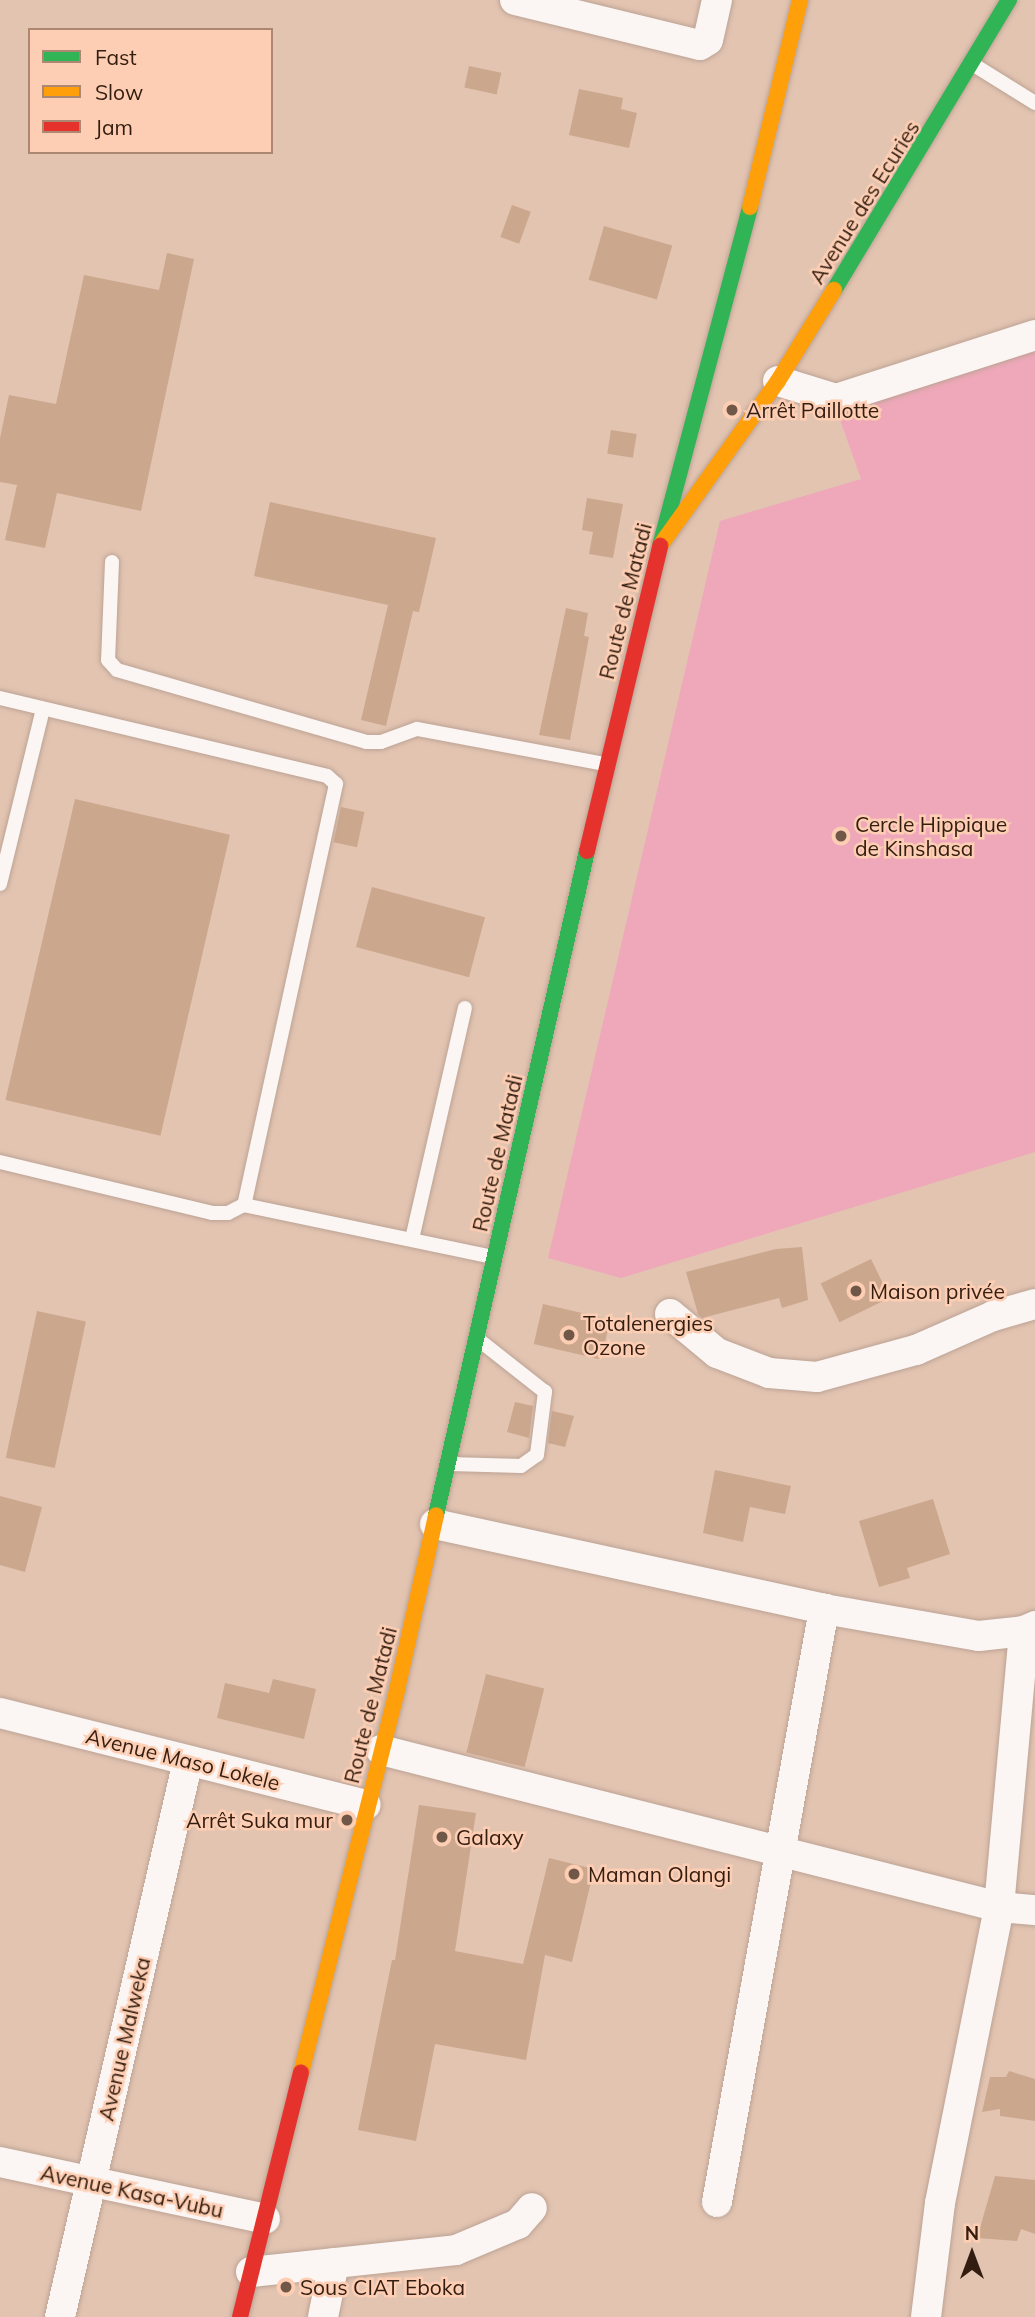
<!DOCTYPE html>
<meta charset="utf-8">
<style>
body{margin:0}
#map{position:relative;width:1035px;height:2317px;overflow:hidden;background:#e3c4b1;font-family:Mulish,sans-serif}
div>[style]{position:absolute}
.green>*{inset:0;background:#eea8b9}
.building>*{inset:0;background:#cba78e;transform-origin:0 0}
.roads{filter:drop-shadow(0 0 2px #bca395) drop-shadow(0 0 2px #bca395)}
.lane>*{height:14px;margin:-7px;padding:0 7px;transform-origin:7px;border-radius:7px;background:#fbf6f3}
.street>*{height:30px;margin:-15px;padding:0 15px;transform-origin:15px;border-radius:15px;background:#fbf6f3}
.fast>*{height:16px;margin:-8px;padding:0 8px;transform-origin:8px;border-radius:8px;background:#30b455}
.slow>*{height:16px;margin:-8px;padding:0 8px;transform-origin:8px;border-radius:8px;background:#ff9f0a}
.jam>*{height:16px;margin:-8px;padding:0 8px;transform-origin:8px;border-radius:8px;background:#e5322d}
.dots>*{width:19px;height:19px;translate:-50% -50%;box-sizing:border-box;border:4px solid #fdceb3;border-radius:50%}
span{translate:-50% -50%;white-space:nowrap;text-align:center;line-height:1.15;-webkit-text-stroke:5px #fdceb3;paint-order:stroke}
.street-label{font-size:21px;color:#331d10}
.poi-label{font-size:21px;color:#331d10}
.left{translate:0 -50%;text-align:left}
.right{translate:-100% -50%;text-align:right}
.legend{position:absolute;left:28px;top:28px;width:245px;height:126px;box-sizing:border-box;background:#fdceb3;border:2px solid #ac8772;margin:0;padding:9px 12px;list-style:none;font-size:21px;color:#331d10}
.legend li{display:flex;align-items:center;gap:14px;height:35px}
.legend b{width:35px;border:2px solid #ac8772}
.north{position:absolute;left:937px;top:2219px;width:70px;height:70px;-webkit-text-stroke:5px #fdceb3;paint-order:stroke;rotate:0deg;font-size:19px;font-weight:700;line-height:28px;text-align:center;color:#331d10}
.north::after{content:'';display:block;margin:auto;width:24px;height:32px;background:#331d10;clip-path:polygon(50% 0,100% 100%,50% 72%,0 100%)}
</style>
<div id="map">
<div class="green">
<div style="clip-path:polygon(1035px 350px,1035px 1152px,621px 1278px,548px 1258px,720px 521px,861px 479px,838px 414px)"></div>
</div>
<div class="building">
<div style="left:469px;top:66px;width:33px;height:22px;rotate:12deg"></div>
<div style="clip-path:polygon(579px 89px,623px 98px,621px 109px,637px 113px,629px 148px,569px 135px)"></div>
<div style="left:512px;top:205px;width:20px;height:34px;rotate:20deg"></div>
<div style="left:604px;top:226px;width:71px;height:56px;rotate:16deg"></div>
<div style="clip-path:polygon(167px 253px,194px 259px,141px 511px,57px 493px,45px 548px,5px 540px,17px 485px,0 482px,0 438px,9px 395px,56px 404px,84px 275px,159px 290px)"></div>
<div style="left:611px;top:430px;width:26px;height:24px;rotate:9deg"></div>
<div style="clip-path:polygon(587px 498px,623px 504px,613px 558px,589px 554px,593px 532px,582px 530px)"></div>
<div style="clip-path:polygon(270px 502px,436px 538px,419px 612px,413px 611px,386px 726px,361px 720px,388px 605px,254px 576px)"></div>
<div style="clip-path:polygon(566px 608px,588px 613px,584px 636px,589px 637px,570px 740px,539px 735px)"></div>
<div style="left:75px;top:799px;width:159px;height:309px;rotate:13deg"></div>
<div style="left:341px;top:807px;width:24px;height:36px;rotate:12deg"></div>
<div style="left:372px;top:887px;width:117px;height:62px;rotate:15deg"></div>
<div style="clip-path:polygon(802px 1247px,808px 1300px,782px 1308px,779px 1298px,702px 1318px,698px 1314px,686px 1272px,776px 1249px)"></div>
<div style="left:871px;top:1259px;width:43px;height:56px;rotate:64deg"></div>
<div style="left:543px;top:1304px;width:69px;height:41px;rotate:13deg"></div>
<div style="left:37px;top:1311px;width:50px;height:150px;rotate:12deg"></div>
<div style="clip-path:polygon(515px 1402px,533px 1406px,529px 1438px,507px 1432px)"></div>
<div style="clip-path:polygon(552px 1411px,574px 1416px,565px 1447px,548px 1443px)"></div>
<div style="clip-path:polygon(715px 1470px,791px 1486px,785px 1514px,750px 1507px,743px 1542px,703px 1533px)"></div>
<div style="clip-path:polygon(0 1496px,42px 1507px,25px 1572px,0 1565px)"></div>
<div style="clip-path:polygon(933px 1499px,950px 1554px,907px 1568px,910px 1578px,879px 1587px,859px 1521px)"></div>
<div style="left:486px;top:1674px;width:60px;height:81px;rotate:14deg"></div>
<div style="clip-path:polygon(273px 1679px,316px 1689px,304px 1739px,217px 1718px,225px 1683px,269px 1693px)"></div>
<div style="clip-path:polygon(419px 1805px,476px 1813px,455px 1951px,523px 1964px,549px 1858px,594px 1869px,572px 1962px,545px 1955px,526px 2060px,435px 2044px,416px 2141px,358px 2130px,392px 1960px,395px 1960px)"></div>
<div style="clip-path:polygon(1009px 2071px,1035px 2079px,1035px 2121px,1000px 2116px,1000px 2109px,982px 2112px,990px 2077px,1006px 2077px)"></div>
<div style="clip-path:polygon(995px 2176px,1035px 2180px,1035px 2234px,1021px 2229px,1017px 2241px,977px 2238px)"></div>
</div>
<div class="roads">
<div class="lane">
<div style="left:974px;top:65px;width:72px;rotate:31.9deg"></div>
<div style="left:112px;top:562px;width:98px;rotate:92.3deg"></div>
<div style="left:108px;top:660px;width:13px;rotate:48deg"></div>
<div style="left:117px;top:670px;width:259px;rotate:16.1deg"></div>
<div style="left:366px;top:742px;width:15px"></div>
<div style="left:381px;top:742px;width:38px;rotate:-20deg"></div>
<div style="left:417px;top:729px;width:190px;rotate:10.6deg"></div>
<div style="left:0;top:698px;width:336px;rotate:13.4deg"></div>
<div style="left:327px;top:776px;width:12px;rotate:42deg"></div>
<div style="left:336px;top:784px;width:431px;rotate:102.3deg"></div>
<div style="left:0;top:884px;width:180px;rotate:-76.2deg"></div>
<div style="left:0;top:1162px;width:218px;rotate:13.5deg"></div>
<div style="left:212px;top:1213px;width:16px"></div>
<div style="left:228px;top:1213px;width:18px;rotate:-27deg"></div>
<div style="left:244px;top:1205px;width:254px;rotate:11.8deg"></div>
<div style="left:412px;top:1239px;width:237px;rotate:-77.1deg"></div>
<div style="left:450px;top:1464px;width:71px;rotate:1.6deg"></div>
<div style="left:521px;top:1466px;width:19px;rotate:-35deg"></div>
<div style="left:537px;top:1455px;width:64px;rotate:-82.8deg"></div>
<div style="left:545px;top:1392px;width:84px;rotate:-141.8deg"></div>
</div>
<div class="street">
<div style="left:515px;top:0;width:190px;rotate:13.7deg"></div>
<div style="left:700px;top:45px;width:9px;rotate:-32deg"></div>
<div style="left:708px;top:40px;width:41px;rotate:-77.3deg"></div>
<div style="left:778px;top:381px;width:61px;rotate:17.2deg"></div>
<div style="left:836px;top:399px;width:209px;rotate:-17.8deg"></div>
<div style="left:670px;top:1314px;width:61px;rotate:39.7deg"></div>
<div style="left:717px;top:1353px;width:56px;rotate:21deg"></div>
<div style="left:769px;top:1373px;width:48px;rotate:4.8deg"></div>
<div style="left:817px;top:1377px;width:103px;rotate:-15.3deg"></div>
<div style="left:916px;top:1350px;width:84px;rotate:-23.8deg"></div>
<div style="left:993px;top:1316px;width:44px;rotate:-15.9deg"></div>
<div style="left:435px;top:1524px;width:398px;rotate:12.3deg"></div>
<div style="left:824px;top:1609px;width:157px;rotate:9.9deg"></div>
<div style="left:979px;top:1636px;width:45px;rotate:-6.3deg"></div>
<div style="left:1024px;top:1631px;width:12px;rotate:-24deg"></div>
<div style="left:0;top:1713px;width:377px;rotate:14.1deg"></div>
<div style="left:381px;top:1750px;width:638px;rotate:14.25deg"></div>
<div style="left:999px;top:1907px;width:36px;rotate:5deg"></div>
<div style="left:0;top:2162px;width:271px;rotate:12.1deg"></div>
<div style="left:717px;top:2202px;width:603px;rotate:-79.77deg"></div>
<div style="left:251px;top:2272px;width:206px;rotate:-6.1deg"></div>
<div style="left:456px;top:2250px;width:67px;rotate:-22.8deg"></div>
<div style="left:518px;top:2224px;width:21px;rotate:-49deg"></div>
<div style="left:60px;top:2317px;width:571px;rotate:-77.04deg"></div>
<div style="left:323px;top:2317px;width:55px;rotate:-78.5deg"></div>
<div style="left:926px;top:2317px;width:115px;rotate:-83deg"></div>
<div style="left:940px;top:2203px;width:302px;rotate:-78.7deg"></div>
<div style="left:999px;top:1907px;width:277px;rotate:-84.8deg"></div>
</div>
<div class="fast">
<div style="left:834px;top:290px;width:339px;rotate:-58.9deg"></div>
<div style="left:660px;top:546px;width:351px;rotate:-75.1deg"></div>
<div style="left:436px;top:1515px;width:681px;rotate:-77.19deg"></div>
</div>
<div class="slow">
<div style="left:750px;top:207px;width:213px;rotate:-76.4deg"></div>
<div style="left:662px;top:543px;width:199px;rotate:-54.4deg"></div>
<div style="left:778px;top:381px;width:107px;rotate:-58.4deg"></div>
<div style="left:301px;top:2073px;width:395px;rotate:-75.9deg"></div>
<div style="left:397px;top:1690px;width:179px;rotate:-77.4deg"></div>
</div>
<div class="jam">
<div style="left:587px;top:851px;width:314px;rotate:-76.5deg"></div>
<div style="left:240px;top:2317px;width:252px;rotate:-76deg"></div>
</div>
</div>
<div class="dots">
<div style="left:732px;top:410px;background:#715748"></div>
<div style="left:841px;top:836px;background:#715748"></div>
<div style="left:856px;top:1291px;background:#715748"></div>
<div style="left:569px;top:1335px;background:#715748"></div>
<div style="left:347px;top:1820px;background:#715748"></div>
<div style="left:442px;top:1837px;background:#715748"></div>
<div style="left:574px;top:1874px;background:#715748"></div>
<div style="left:286px;top:2287px;background:#715748"></div>
</div>
<div class="street-label">
<span style="left:864px;top:202px;rotate:-58deg">Avenue des Ecuries</span>
<span style="left:625px;top:601px;rotate:-76deg">Route de Matadi</span>
<span style="left:497px;top:1153px;rotate:-77deg">Route de Matadi</span>
<span style="left:370px;top:1705px;rotate:-76deg">Route de Matadi</span>
<span style="left:183px;top:1759px;rotate:14deg">Avenue Maso Lokele</span>
<span style="left:124px;top:2039px;rotate:-77deg">Avenue Malweka</span>
<span style="left:132px;top:2191px;rotate:12deg">Avenue Kasa-Vubu</span>
</div>
<div class="poi-label">
<span class="left" style="left:746px;top:410px">Arrêt Paillotte</span>
<span class="left" style="left:855px;top:836px">Cercle Hippique<br>de Kinshasa</span>
<span class="left" style="left:870px;top:1291px">Maison privée</span>
<span class="left" style="left:583px;top:1335px">Totalenergies<br>Ozone</span>
<span class="right" style="left:333px;top:1820px">Arrêt Suka mur</span>
<span class="left" style="left:456px;top:1837px">Galaxy</span>
<span class="left" style="left:588px;top:1874px">Maman Olangi</span>
<span class="left" style="left:300px;top:2287px">Sous CIAT Eboka</span>
</div>
<ul class="legend">
<li><b style="height:9px;background:#30b455"></b>Fast</li>
<li><b style="height:9px;background:#ff9f0a"></b>Slow</li>
<li><b style="height:9px;background:#e5322d"></b>Jam</li>
</ul>
<div class="north">N</div>
</div>
